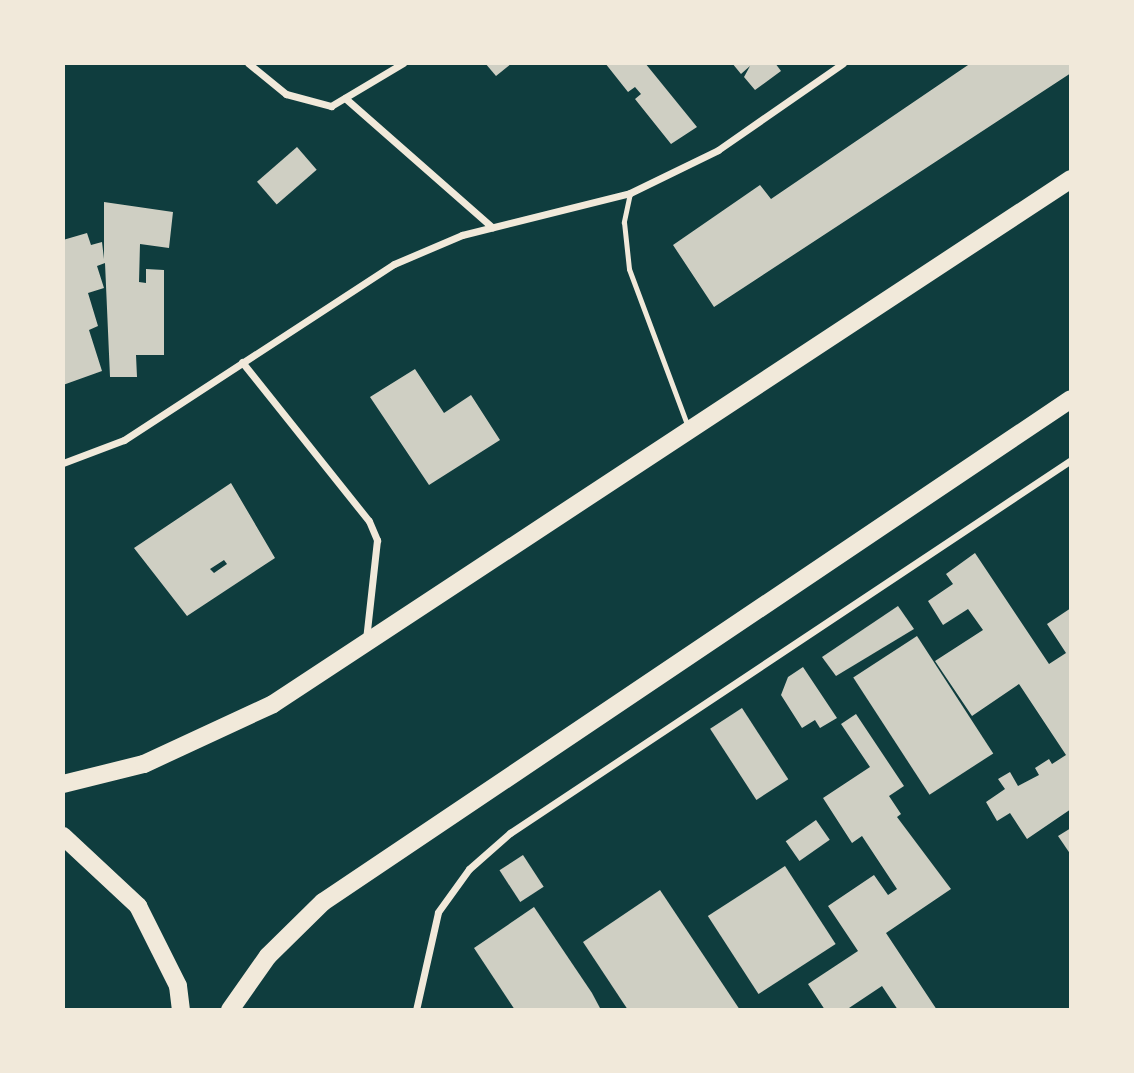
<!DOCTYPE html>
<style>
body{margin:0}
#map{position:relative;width:1134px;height:1073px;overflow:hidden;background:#0f3d3e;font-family:Figtree,sans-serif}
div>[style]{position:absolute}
.building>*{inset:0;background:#cfcfc3;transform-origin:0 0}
.service>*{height:5px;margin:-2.5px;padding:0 2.5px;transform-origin:2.5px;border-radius:2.5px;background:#f1e9da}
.minor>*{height:7px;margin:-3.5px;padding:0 3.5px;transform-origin:3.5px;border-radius:3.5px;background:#f1e9da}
.primary>*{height:18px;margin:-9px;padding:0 9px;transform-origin:9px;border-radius:9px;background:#f1e9da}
span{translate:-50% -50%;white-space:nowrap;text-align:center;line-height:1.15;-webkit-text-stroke:7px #f1e9da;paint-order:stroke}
.frame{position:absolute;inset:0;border:65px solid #f1e9da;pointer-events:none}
</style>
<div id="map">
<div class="building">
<div style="clip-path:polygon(485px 63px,512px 63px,496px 76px)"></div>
<div style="clip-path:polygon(605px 63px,645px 63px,697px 127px,671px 144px,635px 99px,641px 94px,635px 87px,628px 92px)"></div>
<div style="clip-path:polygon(732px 63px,775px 63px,781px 71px,755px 90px,744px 77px,750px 66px,741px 74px)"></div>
<div style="clip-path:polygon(971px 63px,1071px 63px,1071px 73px,714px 307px,673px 245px,760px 185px,771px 199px)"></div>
<div style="left:297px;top:147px;width:30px;height:53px;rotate:49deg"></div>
<div style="clip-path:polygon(104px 202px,173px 212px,169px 248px,140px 244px,139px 282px,146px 283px,146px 269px,164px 270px,164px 355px,136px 355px,137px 377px,110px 377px,105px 263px,97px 266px,104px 288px,88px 293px,98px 326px,89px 330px,102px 371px,63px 385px,63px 240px,87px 233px,91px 245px,102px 242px,104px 259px)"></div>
<div style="clip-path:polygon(415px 369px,444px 413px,471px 395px,500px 440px,429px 485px,370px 397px)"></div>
<div style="clip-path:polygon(evenodd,231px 483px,275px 558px,187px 616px,134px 548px,231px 483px,224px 560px,227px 564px,214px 573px,210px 569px,224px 560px)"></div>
<div style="clip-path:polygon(975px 553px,1049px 664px,1066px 653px,1047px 624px,1071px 608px,1071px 809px,1027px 839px,1010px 813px,997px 821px,986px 802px,1005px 789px,998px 779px,1010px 772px,1018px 786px,1039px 775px,1035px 768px,1049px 759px,1052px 764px,1066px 755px,1019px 684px,972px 716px,935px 661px,983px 630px,968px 609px,943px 625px,928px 601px,953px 584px,946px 574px)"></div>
<div style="clip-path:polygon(898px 606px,914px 629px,836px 676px,822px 657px)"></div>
<div style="left:917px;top:636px;width:140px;height:76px;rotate:57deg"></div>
<div style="clip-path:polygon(803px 667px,837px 718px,820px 728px,815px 720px,802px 728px,781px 695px,788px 677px)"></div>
<div style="left:742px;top:708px;width:85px;height:38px;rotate:57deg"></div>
<div style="clip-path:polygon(856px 714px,904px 786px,889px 796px,901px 814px,897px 817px,951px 889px,886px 933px,937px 1010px,898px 1010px,882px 986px,846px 1010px,825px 1010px,808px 984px,858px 951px,828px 906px,874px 875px,888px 895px,897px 889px,862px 836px,852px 843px,823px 798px,870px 767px,841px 724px)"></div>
<div style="left:816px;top:820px;width:24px;height:37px;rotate:55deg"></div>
<div style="clip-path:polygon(1071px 828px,1071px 855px,1058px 836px)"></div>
<div style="left:523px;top:855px;width:38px;height:28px;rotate:57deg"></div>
<div style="left:785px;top:866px;width:93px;height:92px;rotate:57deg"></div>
<div style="clip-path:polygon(660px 890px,740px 1010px,628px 1010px,583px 942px)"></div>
<div style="clip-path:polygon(534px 907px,592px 993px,601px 1010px,515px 1010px,474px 948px)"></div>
</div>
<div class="service">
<div style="left:630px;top:193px;width:30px;rotate:102deg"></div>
<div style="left:624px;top:222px;width:47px;rotate:83.9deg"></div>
<div style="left:629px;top:269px;width:169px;rotate:69.5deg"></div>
</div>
<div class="minor">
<div style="left:248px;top:63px;width:49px;rotate:39.2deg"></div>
<div style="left:286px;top:94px;width:47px;rotate:14.9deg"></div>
<div style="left:331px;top:106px;width:84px;rotate:-30.8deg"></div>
<div style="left:345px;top:98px;width:196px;rotate:41.3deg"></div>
<div style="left:242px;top:362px;width:203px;rotate:51.4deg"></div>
<div style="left:369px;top:521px;width:21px;rotate:67deg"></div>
<div style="left:377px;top:540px;width:100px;rotate:96.3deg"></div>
<div style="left:63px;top:463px;width:65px;rotate:-20.7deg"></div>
<div style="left:124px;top:440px;width:322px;rotate:-33.1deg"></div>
<div style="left:394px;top:264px;width:74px;rotate:-23.1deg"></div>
<div style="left:462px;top:235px;width:173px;rotate:-14deg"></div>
<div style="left:630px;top:193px;width:98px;rotate:-26deg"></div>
<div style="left:718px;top:150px;width:152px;rotate:-34.8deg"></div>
<div style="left:416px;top:1010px;width:100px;rotate:-77.3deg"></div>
<div style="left:438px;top:912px;width:53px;rotate:-54.2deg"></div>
<div style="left:469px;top:869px;width:55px;rotate:-41.3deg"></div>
<div style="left:510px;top:833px;width:674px;rotate:-33.62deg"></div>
</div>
<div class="primary">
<div style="left:63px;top:784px;width:83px;rotate:-13.9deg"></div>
<div style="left:144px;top:764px;width:142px;rotate:-24.9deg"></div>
<div style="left:273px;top:704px;width:955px;rotate:-33.34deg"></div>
<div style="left:63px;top:836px;width:103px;rotate:43deg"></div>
<div style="left:138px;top:906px;width:89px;rotate:63.4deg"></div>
<div style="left:178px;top:986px;width:24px;rotate:83deg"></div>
<div style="left:230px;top:1010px;width:66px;rotate:-54.9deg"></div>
<div style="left:268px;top:956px;width:77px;rotate:-44.5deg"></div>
<div style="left:323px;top:902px;width:901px;rotate:-33.92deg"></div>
</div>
<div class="frame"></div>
</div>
